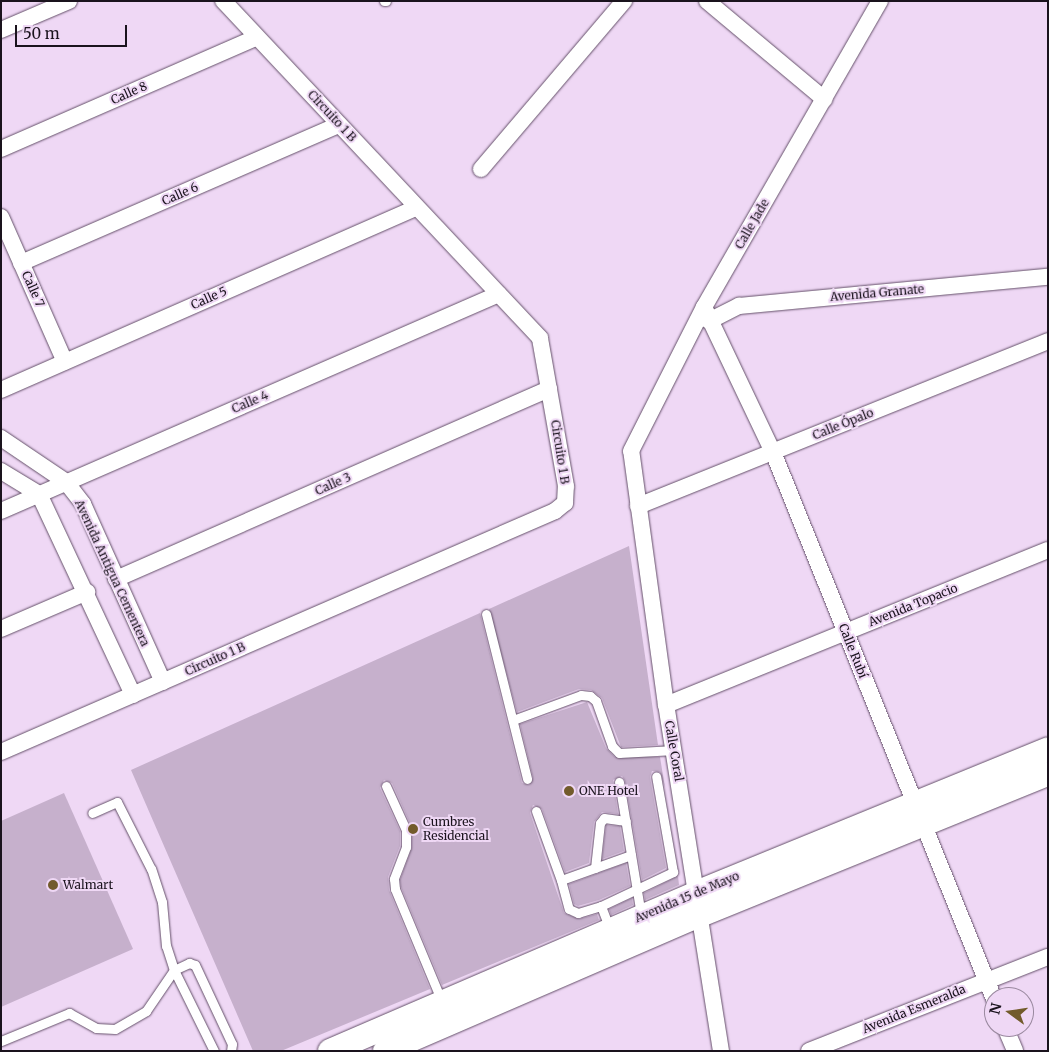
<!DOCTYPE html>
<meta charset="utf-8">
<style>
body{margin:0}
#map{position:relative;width:1049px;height:1052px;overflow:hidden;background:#efd8f5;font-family:Merriweather,serif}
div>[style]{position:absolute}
.building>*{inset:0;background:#c6b0cc}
.roads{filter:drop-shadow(0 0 1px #645069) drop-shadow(0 0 1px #645069)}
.lane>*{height:9px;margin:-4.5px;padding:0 4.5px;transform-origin:4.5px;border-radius:4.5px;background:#fff}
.street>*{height:16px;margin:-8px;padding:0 8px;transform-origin:8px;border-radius:8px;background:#fff}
.secondary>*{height:24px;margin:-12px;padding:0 12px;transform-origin:12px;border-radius:12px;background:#fff}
.dots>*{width:14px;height:14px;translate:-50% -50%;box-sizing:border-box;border:2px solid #efd8f5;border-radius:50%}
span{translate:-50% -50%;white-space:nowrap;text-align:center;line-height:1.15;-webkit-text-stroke:4px #efd8f5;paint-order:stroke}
.street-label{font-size:12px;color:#1a131d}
.poi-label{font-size:12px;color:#1a131d}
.left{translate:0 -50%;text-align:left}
.frame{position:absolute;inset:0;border:2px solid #1a131d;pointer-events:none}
.north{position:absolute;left:984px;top:987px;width:50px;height:50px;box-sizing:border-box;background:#efd8f5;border:1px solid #9a899f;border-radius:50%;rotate:284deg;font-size:14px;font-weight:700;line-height:20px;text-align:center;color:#1a131d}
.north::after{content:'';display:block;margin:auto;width:18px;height:22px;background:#725b2b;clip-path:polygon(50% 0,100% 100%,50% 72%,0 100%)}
.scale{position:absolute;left:15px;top:25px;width:112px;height:22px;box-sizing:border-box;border:2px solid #1a131d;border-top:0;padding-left:6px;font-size:15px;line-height:18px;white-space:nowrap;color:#1a131d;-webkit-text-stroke:4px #efd8f5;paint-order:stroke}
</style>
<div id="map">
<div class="building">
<div style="clip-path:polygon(629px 546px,658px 745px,621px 747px,602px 698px,591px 690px,579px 689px,517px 712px,489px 609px)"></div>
<div style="clip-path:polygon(480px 613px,522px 783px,529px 785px,533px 778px,520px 724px,587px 702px,606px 748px,615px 757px,660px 757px,665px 788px,660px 772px,652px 771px,650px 777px,666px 868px,642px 880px,625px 781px,622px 776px,613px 780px,618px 814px,602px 812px,594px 822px,589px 863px,565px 872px,542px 809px,533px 805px,530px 813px,564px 913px,579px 919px,597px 914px,599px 920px,442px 985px,401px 887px,400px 880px,412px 847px,412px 828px,392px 783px,384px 780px,380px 788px,400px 831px,400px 846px,388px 877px,389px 890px,430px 989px,281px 1051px,253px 1051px,131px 770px)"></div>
<div style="clip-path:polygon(64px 793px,133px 949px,1px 1007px,1px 821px)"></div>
<div style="clip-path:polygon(606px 825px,620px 826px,624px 851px,602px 859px)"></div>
<div style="clip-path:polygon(626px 863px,630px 886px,599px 900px,578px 906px,574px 904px,569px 884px)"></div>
<div style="clip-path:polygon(678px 876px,679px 885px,645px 900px,644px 893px)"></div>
<div style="clip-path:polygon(632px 898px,633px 905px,611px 915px,609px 909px)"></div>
</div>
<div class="roads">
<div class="lane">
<div style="left:384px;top:1px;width:2px"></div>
<div style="left:486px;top:614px;width:170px;rotate:76deg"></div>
<div style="left:513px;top:720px;width:72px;rotate:-20.2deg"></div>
<div style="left:581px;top:695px;width:9px;rotate:6deg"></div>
<div style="left:590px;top:696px;width:8px;rotate:40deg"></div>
<div style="left:596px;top:701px;width:48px;rotate:70.4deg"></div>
<div style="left:612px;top:746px;width:10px;rotate:45deg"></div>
<div style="left:619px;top:753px;width:56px;rotate:-3.1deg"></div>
<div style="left:619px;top:782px;width:135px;rotate:80.6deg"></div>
<div style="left:386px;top:786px;width:48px;rotate:65.6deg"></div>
<div style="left:406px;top:830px;width:17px;rotate:90deg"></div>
<div style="left:406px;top:847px;width:34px;rotate:111deg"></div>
<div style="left:394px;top:879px;width:10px;rotate:84deg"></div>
<div style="left:395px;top:889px;width:122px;rotate:67.4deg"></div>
<div style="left:536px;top:811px;width:73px;rotate:70.1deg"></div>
<div style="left:631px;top:855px;width:74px;rotate:160.3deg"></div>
<div style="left:561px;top:880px;width:30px;rotate:75deg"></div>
<div style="left:569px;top:909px;width:10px;rotate:24deg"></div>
<div style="left:578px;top:913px;width:24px;rotate:-17deg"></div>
<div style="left:601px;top:906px;width:80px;rotate:-25.3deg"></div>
<div style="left:673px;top:872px;width:97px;rotate:-100deg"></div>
<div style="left:595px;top:868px;width:45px;rotate:-83.7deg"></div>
<div style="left:600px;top:823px;width:6px;rotate:-51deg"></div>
<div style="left:604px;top:818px;width:22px;rotate:8deg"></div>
<div style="left:601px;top:906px;width:26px;rotate:69deg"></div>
<div style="left:1px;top:1041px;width:74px;rotate:-22.4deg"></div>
<div style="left:69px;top:1013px;width:31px;rotate:29deg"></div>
<div style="left:96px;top:1028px;width:19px;rotate:3deg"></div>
<div style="left:115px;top:1029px;width:36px;rotate:-30deg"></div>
<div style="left:146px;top:1011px;width:50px;rotate:-55.7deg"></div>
<div style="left:174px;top:970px;width:25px;rotate:-108deg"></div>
<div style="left:166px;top:946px;width:44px;rotate:-95.2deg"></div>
<div style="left:162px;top:902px;width:35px;rotate:-108deg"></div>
<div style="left:151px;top:869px;width:75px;rotate:-116.9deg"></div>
<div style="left:117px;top:802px;width:27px;rotate:156deg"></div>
<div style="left:214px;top:1051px;width:90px;rotate:-116.3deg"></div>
<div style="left:174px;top:970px;width:17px;rotate:-25deg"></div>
<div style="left:189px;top:963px;width:6px;rotate:18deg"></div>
<div style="left:195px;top:965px;width:87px;rotate:64.9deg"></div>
<div style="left:232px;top:1044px;width:7px;rotate:98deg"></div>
</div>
<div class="street">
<div style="left:707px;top:1px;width:153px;rotate:39.9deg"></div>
<div style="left:1px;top:30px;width:74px;rotate:-23.1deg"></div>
<div style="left:1px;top:149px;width:279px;rotate:-23.6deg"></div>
<div style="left:481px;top:169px;width:221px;rotate:-49.6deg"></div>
<div style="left:1px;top:217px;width:158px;rotate:66.2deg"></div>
<div style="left:21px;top:263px;width:347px;rotate:-23.5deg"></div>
<div style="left:704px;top:307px;width:161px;rotate:64.6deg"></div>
<div style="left:773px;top:452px;width:590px;rotate:68deg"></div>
<div style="left:709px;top:321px;width:34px;rotate:-27deg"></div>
<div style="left:739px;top:306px;width:310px;rotate:-5.4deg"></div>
<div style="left:1px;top:390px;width:454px;rotate:-23.7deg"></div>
<div style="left:1px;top:438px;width:78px;rotate:34.1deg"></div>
<div style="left:66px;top:482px;width:28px;rotate:52deg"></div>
<div style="left:83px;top:504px;width:195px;rotate:65.8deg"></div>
<div style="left:1px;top:471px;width:44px;rotate:31.2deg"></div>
<div style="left:39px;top:494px;width:222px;rotate:64.9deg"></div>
<div style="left:638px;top:506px;width:442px;rotate:-21.9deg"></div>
<div style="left:1px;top:511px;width:543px;rotate:-23.54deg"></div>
<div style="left:116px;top:579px;width:473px;rotate:-23.7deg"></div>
<div style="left:1px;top:629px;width:94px;rotate:-23.3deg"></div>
<div style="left:666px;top:705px;width:412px;rotate:-22.1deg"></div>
<div style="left:1px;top:752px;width:604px;rotate:-23.51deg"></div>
<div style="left:555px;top:511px;width:13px;rotate:-39deg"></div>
<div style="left:565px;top:503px;width:17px;rotate:-87deg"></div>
<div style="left:566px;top:486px;width:150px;rotate:-100deg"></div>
<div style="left:540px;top:338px;width:463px;rotate:-133.2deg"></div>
<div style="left:1005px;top:1027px;width:26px;rotate:67deg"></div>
<div style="left:721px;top:1051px;width:350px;rotate:-99deg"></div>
<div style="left:666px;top:705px;width:256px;rotate:-97.8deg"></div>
<div style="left:631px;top:451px;width:161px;rotate:-63.1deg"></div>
<div style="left:704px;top:307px;width:353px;rotate:-60.1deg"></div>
<div style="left:809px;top:1051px;width:257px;rotate:-21.5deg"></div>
</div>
<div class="secondary">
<div style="left:330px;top:1051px;width:399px;rotate:-23.3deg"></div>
<div style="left:696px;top:893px;width:380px;rotate:-22.2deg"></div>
<div style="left:385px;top:1051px;width:343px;rotate:-23.4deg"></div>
<div style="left:700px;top:915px;width:375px;rotate:-22.1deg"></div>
</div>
</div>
<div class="dots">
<div style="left:569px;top:791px;background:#725b2b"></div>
<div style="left:413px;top:829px;background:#725b2b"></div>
<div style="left:53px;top:885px;background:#725b2b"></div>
</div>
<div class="street-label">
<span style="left:129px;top:93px;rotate:-24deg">Calle 8</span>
<span style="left:332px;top:116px;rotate:47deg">Circuito 1 B</span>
<span style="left:180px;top:194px;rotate:-24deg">Calle 6</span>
<span style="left:752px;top:224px;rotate:-60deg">Calle Jade</span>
<span style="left:33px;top:289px;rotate:66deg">Calle 7</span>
<span style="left:877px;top:293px;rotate:-5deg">Avenida Granate</span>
<span style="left:209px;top:298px;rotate:-24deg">Calle 5</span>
<span style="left:250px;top:402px;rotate:-23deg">Calle 4</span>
<span style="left:843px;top:424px;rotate:-22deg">Calle Ópalo</span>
<span style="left:560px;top:452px;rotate:81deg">Circuito 1 B</span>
<span style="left:333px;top:484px;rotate:-24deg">Calle 3</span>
<span style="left:112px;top:573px;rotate:65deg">Avenida Antigua Cementera</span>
<span style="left:913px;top:605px;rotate:-22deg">Avenida Topacio</span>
<span style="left:853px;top:651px;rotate:68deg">Calle Rubí</span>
<span style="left:215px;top:659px;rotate:-24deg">Circuito 1 B</span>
<span style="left:674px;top:751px;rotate:80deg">Calle Coral</span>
<span style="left:687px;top:897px;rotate:-23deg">Avenida 15 de Mayo</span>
<span style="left:914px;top:1009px;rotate:-22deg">Avenida Esmeralda</span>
</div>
<div class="poi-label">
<span class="left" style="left:579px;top:791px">ONE Hotel</span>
<span class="left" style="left:423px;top:829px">Cumbres<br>Residencial</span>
<span class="left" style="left:63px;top:885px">Walmart</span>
</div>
<div class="frame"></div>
<div class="north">N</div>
<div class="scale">50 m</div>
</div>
